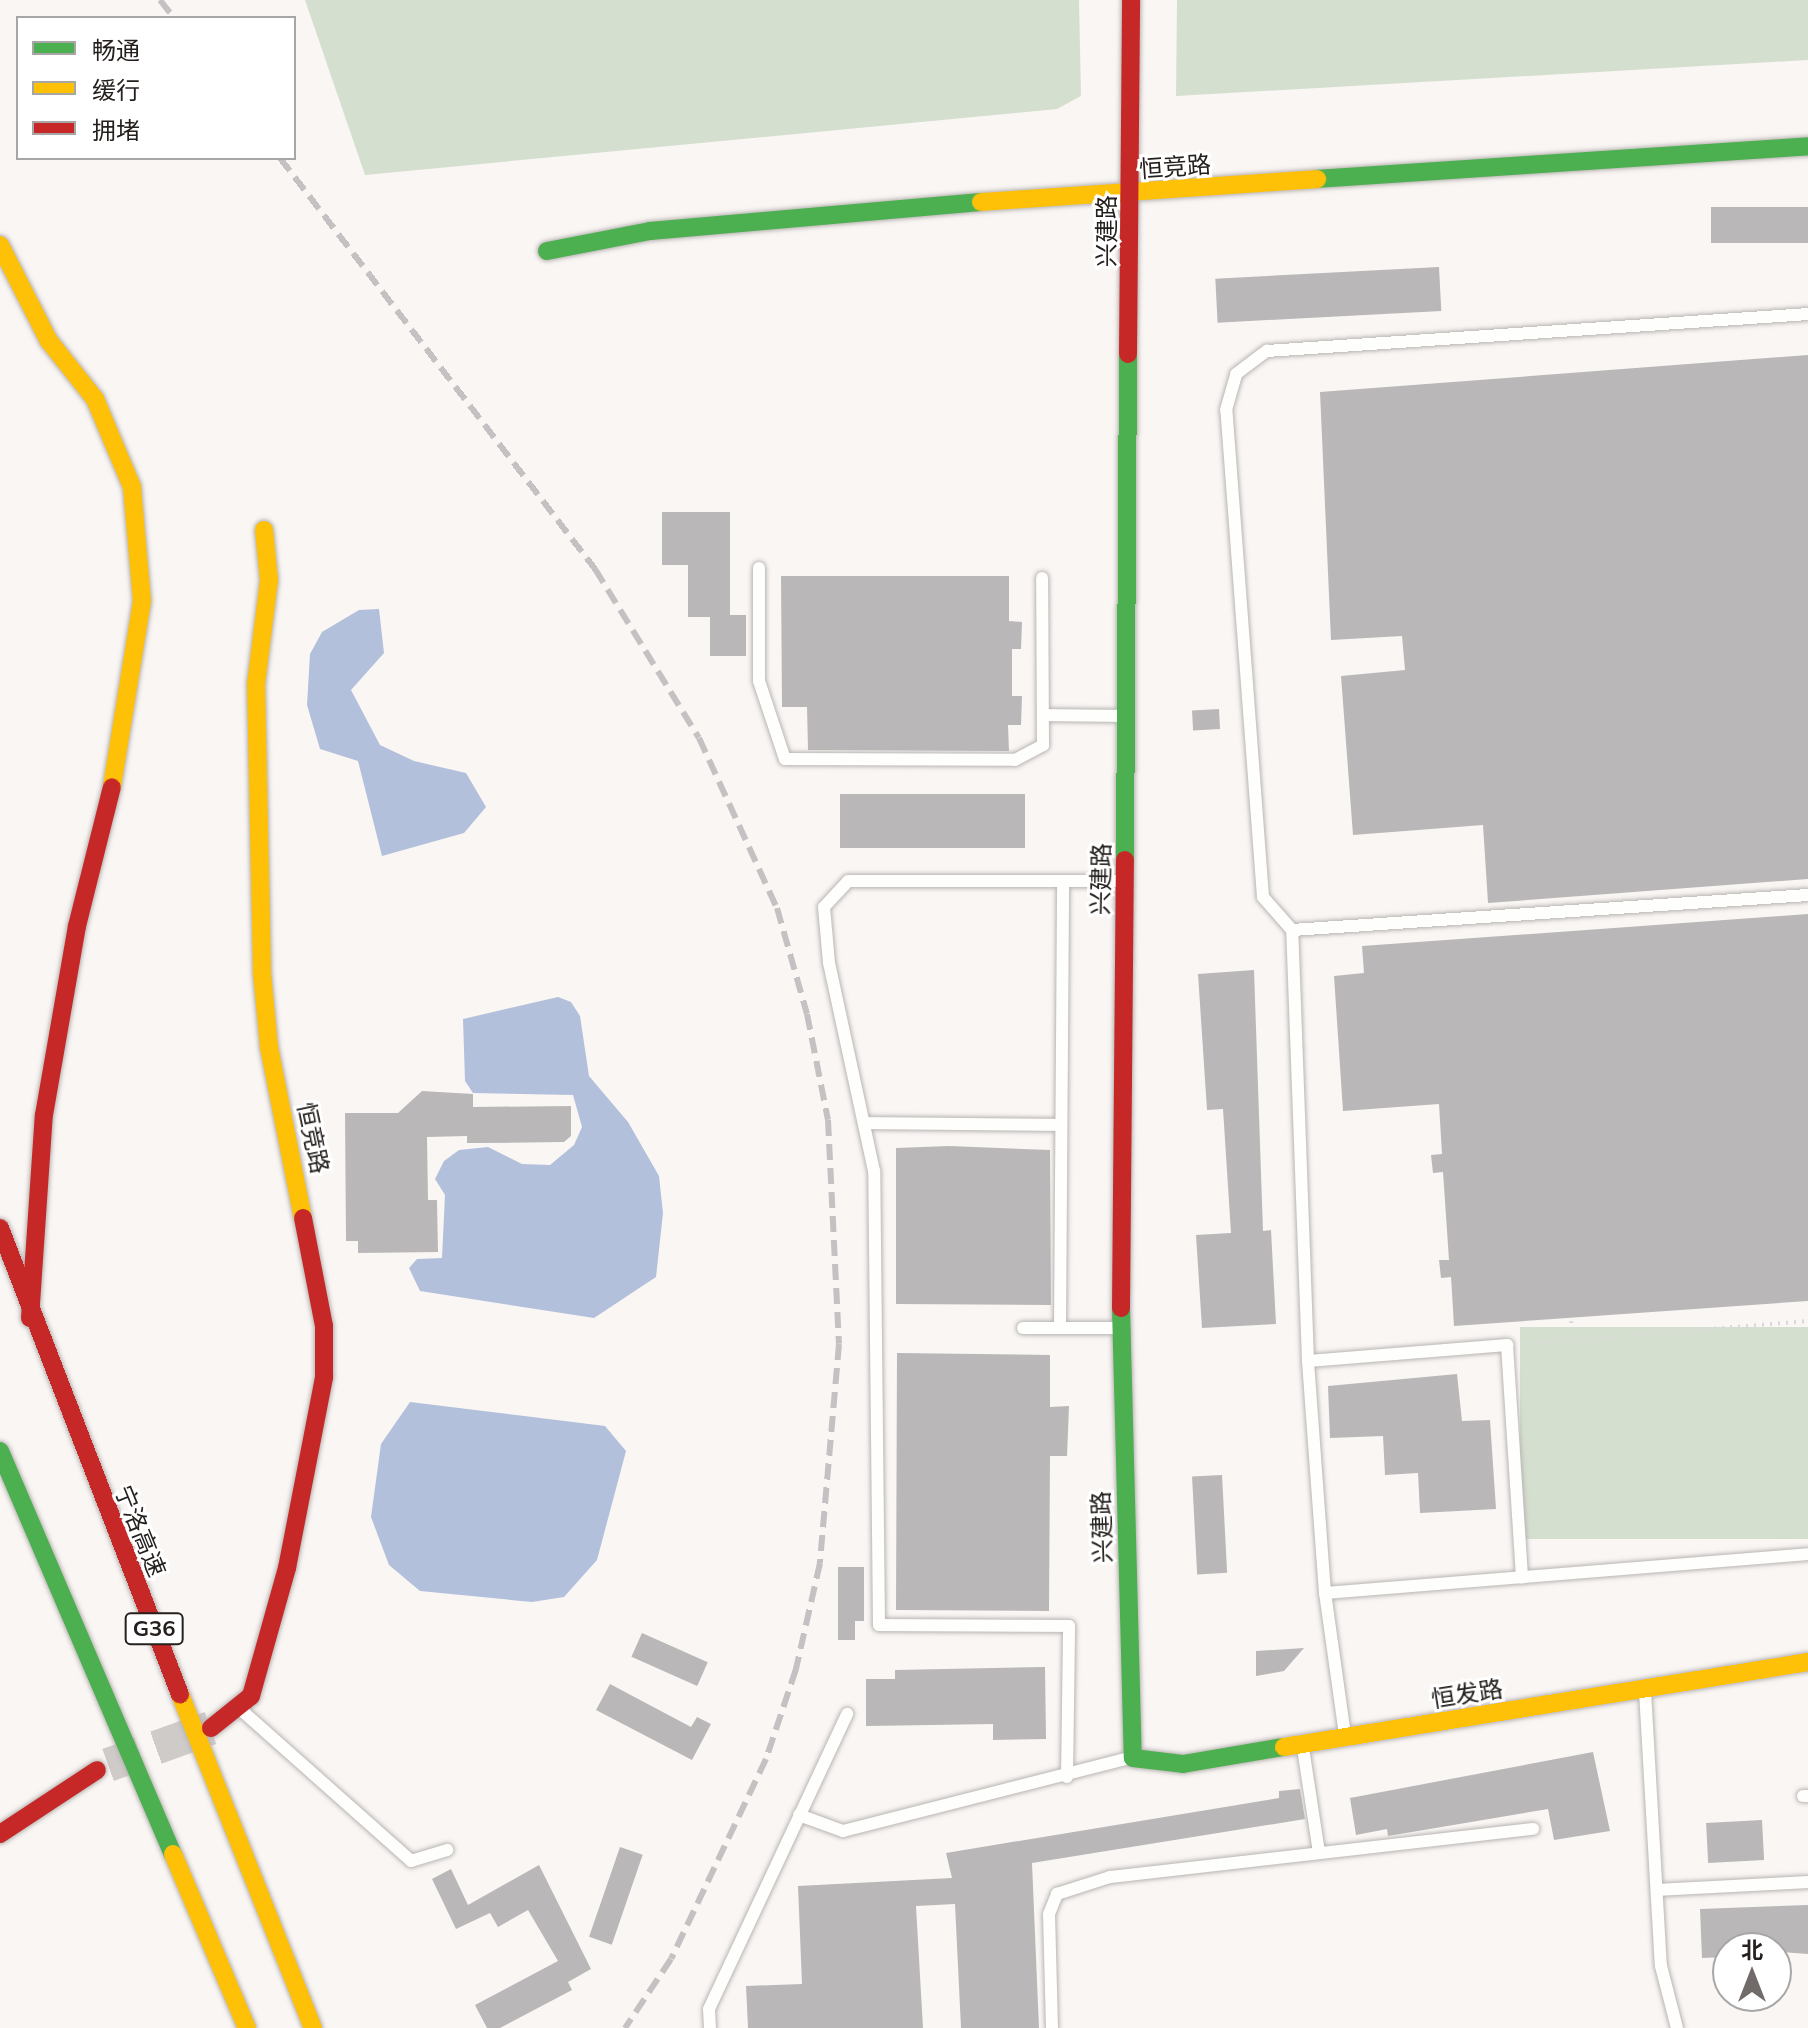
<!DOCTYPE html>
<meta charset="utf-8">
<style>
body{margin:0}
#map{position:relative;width:1808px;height:2028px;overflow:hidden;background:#faf6f4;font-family:Mulish,"Noto Sans SC",sans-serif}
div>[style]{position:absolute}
.green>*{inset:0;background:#d5dfcf;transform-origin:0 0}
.water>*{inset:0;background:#b3c0db}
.building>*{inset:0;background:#bab7b8;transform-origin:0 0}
.secondary-tunnel>*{height:34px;margin-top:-17px;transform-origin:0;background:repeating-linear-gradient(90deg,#cfcbc9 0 34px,transparent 0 51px)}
.path>*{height:4px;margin-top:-2px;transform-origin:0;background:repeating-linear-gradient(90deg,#dad8d8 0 2px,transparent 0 8px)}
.roads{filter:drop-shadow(0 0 2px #b8b5b3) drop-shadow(0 0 2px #b8b5b3)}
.lane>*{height:12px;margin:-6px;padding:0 6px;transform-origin:6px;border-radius:6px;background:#fefefd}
.fast>*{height:18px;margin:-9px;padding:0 9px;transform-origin:9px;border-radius:9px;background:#4caf50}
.slow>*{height:18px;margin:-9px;padding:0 9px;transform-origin:9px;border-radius:9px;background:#ffc107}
.jam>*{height:18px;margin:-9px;padding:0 9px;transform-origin:9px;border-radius:9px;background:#c62828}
.rail>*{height:6px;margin-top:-3px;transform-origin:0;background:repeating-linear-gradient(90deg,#c3c1c1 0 16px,transparent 0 24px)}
span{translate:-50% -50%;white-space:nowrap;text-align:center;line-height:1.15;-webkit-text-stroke:6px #fff;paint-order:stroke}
.shield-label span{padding:2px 6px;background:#fff;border:2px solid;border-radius:6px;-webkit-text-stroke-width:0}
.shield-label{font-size:22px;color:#25201e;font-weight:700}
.street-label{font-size:24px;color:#25201e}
.legend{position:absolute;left:16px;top:16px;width:280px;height:144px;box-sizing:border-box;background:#fff;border:2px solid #a8a6a5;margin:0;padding:10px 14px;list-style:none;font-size:24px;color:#25201e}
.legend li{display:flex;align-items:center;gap:16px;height:40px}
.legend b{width:40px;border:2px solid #a8a6a5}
.north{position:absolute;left:1712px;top:1932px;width:80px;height:80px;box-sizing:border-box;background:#fff;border:2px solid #a8a6a5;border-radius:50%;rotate:0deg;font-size:22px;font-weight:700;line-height:32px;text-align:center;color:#25201e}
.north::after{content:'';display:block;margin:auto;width:28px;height:36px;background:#706b69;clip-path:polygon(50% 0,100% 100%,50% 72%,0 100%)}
</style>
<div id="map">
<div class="green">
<div style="clip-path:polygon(305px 0,1079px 0,1081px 96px,1057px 109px,365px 175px)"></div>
<div style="clip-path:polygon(1177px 0,1808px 0,1808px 60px,1176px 96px)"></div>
<div style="left:1808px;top:1327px;width:212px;height:288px;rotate:90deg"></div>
</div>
<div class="water">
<div style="clip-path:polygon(379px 609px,384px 653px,351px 690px,380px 745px,414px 761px,466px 773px,486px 807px,464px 833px,382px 856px,358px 761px,320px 749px,307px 705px,310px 654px,322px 632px,359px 610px)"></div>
<div style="clip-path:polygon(558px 997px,571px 1002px,580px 1016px,589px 1076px,628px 1122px,659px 1176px,663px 1213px,656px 1277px,594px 1318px,420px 1291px,409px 1268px,417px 1259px,442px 1258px,445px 1195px,435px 1179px,444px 1161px,459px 1150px,488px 1147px,522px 1164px,550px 1165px,574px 1145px,582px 1127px,573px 1095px,473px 1093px,465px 1081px,463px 1019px)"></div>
<div style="clip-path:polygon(410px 1402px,605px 1426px,626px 1451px,597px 1560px,564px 1597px,532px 1602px,420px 1591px,389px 1565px,371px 1517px,381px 1444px)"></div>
</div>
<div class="building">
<div style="left:1808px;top:207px;width:36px;height:97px;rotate:90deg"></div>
<div style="left:1439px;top:267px;width:44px;height:224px;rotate:87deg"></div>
<div style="clip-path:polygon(1808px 355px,1808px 879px,1488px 903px,1483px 825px,1353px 835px,1341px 676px,1405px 670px,1402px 636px,1331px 640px,1320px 392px)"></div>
<div style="clip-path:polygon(662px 512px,730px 512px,730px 615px,746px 615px,746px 656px,710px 656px,710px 617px,688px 617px,688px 565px,662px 565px)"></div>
<div style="clip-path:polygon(781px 576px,1009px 576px,1009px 621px,1022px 622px,1021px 649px,1012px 649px,1012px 696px,1022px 696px,1021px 725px,1008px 725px,1009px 751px,808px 750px,807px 707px,782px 707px)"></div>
<div style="left:1219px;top:709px;width:20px;height:27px;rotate:87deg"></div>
<div style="left:1025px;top:794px;width:54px;height:185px;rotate:90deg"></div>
<div style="clip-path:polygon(1808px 914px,1808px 1301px,1454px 1326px,1451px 1277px,1441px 1278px,1439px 1260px,1449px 1260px,1443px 1172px,1433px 1173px,1431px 1155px,1442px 1154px,1439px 1104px,1343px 1111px,1334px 976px,1364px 973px,1362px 946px)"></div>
<div style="clip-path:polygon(1254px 970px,1263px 1231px,1271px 1230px,1276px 1324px,1202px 1328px,1196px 1235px,1231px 1233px,1223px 1109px,1207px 1110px,1198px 974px)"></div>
<div style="clip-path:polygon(422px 1091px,473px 1094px,473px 1107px,571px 1106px,571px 1136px,564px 1142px,483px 1143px,467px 1143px,467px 1136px,427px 1137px,428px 1200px,437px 1200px,438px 1252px,358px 1253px,358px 1241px,346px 1241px,345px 1113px,398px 1113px)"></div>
<div style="clip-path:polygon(949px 1146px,1050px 1150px,1051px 1305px,896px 1304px,896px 1148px)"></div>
<div style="clip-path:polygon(897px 1353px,1050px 1355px,1050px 1407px,1069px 1406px,1067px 1456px,1050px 1456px,1049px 1611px,896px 1610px)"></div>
<div style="clip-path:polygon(1457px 1374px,1462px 1421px,1490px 1420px,1496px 1509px,1420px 1513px,1418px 1473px,1385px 1475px,1383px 1436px,1330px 1438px,1328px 1386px)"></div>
<div style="left:1222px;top:1475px;width:98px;height:30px;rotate:87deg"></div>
<div style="clip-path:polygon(838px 1567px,864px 1567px,864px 1621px,855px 1621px,855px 1640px,838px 1640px)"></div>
<div style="left:642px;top:1633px;width:72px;height:26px;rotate:24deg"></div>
<div style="clip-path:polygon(1304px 1648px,1284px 1671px,1256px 1676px,1256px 1651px)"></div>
<div style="clip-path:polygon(1045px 1667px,1046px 1739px,993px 1740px,993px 1724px,866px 1726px,866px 1679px,895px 1679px,895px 1670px)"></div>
<div style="clip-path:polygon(610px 1684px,691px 1727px,697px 1717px,711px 1724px,692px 1760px,596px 1710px)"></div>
<div style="clip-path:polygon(1593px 1752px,1610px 1831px,1554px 1840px,1548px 1809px,1388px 1836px,1387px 1829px,1356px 1835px,1350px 1798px)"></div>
<div style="clip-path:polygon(1300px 1789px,1305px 1819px,1032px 1863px,1039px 2028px,961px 2028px,955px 1904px,916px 1906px,923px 2028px,748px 2028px,746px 1986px,802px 1984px,798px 1886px,952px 1878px,946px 1853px,1279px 1798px,1279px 1791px)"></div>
<div style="left:1762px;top:1820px;width:40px;height:56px;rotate:87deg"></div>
<div style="left:620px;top:1847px;width:24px;height:95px;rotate:19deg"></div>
<div style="clip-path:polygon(539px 1865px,591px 1969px,568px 1982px,572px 1990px,500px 2028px,487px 2028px,475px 2005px,558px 1961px,528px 1910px,498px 1927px,490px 1913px,456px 1929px,432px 1879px,451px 1869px,468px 1905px)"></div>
<div style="clip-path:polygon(1808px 1905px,1808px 1954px,1728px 1948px,1728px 1957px,1702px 1958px,1700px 1909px)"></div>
</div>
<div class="secondary-tunnel">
<div style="left:108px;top:1765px;width:109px;rotate:-19.8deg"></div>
</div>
<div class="path">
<div style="left:1571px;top:1321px;width:19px;rotate:84deg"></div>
<div style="left:1523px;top:1344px;width:286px;rotate:-4.6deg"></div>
</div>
<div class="roads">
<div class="lane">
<div style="left:759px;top:568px;width:113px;rotate:90deg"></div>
<div style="left:759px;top:681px;width:82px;rotate:71.6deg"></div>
<div style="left:785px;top:759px;width:230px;rotate:0.2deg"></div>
<div style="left:1015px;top:760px;width:32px;rotate:-28deg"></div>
<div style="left:1043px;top:745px;width:167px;rotate:-90.3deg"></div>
<div style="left:1043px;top:715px;width:80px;rotate:0.7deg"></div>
<div style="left:1292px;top:930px;width:517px;rotate:-3.88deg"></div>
<div style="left:866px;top:1123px;width:195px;rotate:0.6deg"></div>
<div style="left:1023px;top:1328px;width:94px"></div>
<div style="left:1060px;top:1328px;width:447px;rotate:-89.6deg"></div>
<div style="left:1308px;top:1361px;width:200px;rotate:-4.6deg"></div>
<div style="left:1507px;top:1345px;width:233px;rotate:86.3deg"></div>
<div style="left:1325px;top:1593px;width:485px;rotate:-4.6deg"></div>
<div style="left:1645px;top:1691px;width:275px;rotate:86.7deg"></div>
<div style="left:1661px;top:1966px;width:64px;rotate:75.5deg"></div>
<div style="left:240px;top:1709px;width:229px;rotate:41.6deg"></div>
<div style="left:411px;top:1861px;width:38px;rotate:-17deg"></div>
<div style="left:1345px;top:1735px;width:143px;rotate:-98deg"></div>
<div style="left:1325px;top:1593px;width:233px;rotate:-94.2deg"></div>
<div style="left:1308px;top:1361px;width:431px;rotate:-92.1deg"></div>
<div style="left:1292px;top:930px;width:44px;rotate:-131.3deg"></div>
<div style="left:1263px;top:897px;width:488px;rotate:-94.3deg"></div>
<div style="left:1226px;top:410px;width:37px;rotate:-74deg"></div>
<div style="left:1236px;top:374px;width:39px;rotate:-37deg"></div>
<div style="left:1267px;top:351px;width:542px;rotate:-3.91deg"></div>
<div style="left:1303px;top:1748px;width:106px;rotate:81.3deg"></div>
<div style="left:1067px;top:1777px;width:151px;rotate:-89.2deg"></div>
<div style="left:1069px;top:1626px;width:190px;rotate:-179.7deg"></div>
<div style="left:879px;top:1625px;width:454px;rotate:-90.6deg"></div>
<div style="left:874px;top:1171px;width:213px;rotate:-102.2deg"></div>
<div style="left:829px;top:963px;width:56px;rotate:-95.1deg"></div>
<div style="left:824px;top:907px;width:35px;rotate:-47deg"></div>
<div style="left:848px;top:881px;width:274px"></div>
<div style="left:1803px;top:1796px;width:5px"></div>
<div style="left:799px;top:1815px;width:47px;rotate:20deg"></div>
<div style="left:843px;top:1831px;width:296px;rotate:-14.3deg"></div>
<div style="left:1657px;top:1890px;width:151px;rotate:-3deg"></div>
<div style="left:710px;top:2028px;width:19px;rotate:-93deg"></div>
<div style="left:709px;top:2009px;width:326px;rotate:-64.9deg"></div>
<div style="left:1052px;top:2028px;width:114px;rotate:-91.5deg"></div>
<div style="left:1049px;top:1914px;width:22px;rotate:-68deg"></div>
<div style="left:1057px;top:1894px;width:56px;rotate:-17.8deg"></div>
<div style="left:1110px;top:1877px;width:426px;rotate:-6.5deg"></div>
</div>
<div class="fast">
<div style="left:1317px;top:179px;width:492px;rotate:-3.8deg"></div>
<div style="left:547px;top:251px;width:105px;rotate:-11deg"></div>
<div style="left:650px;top:231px;width:332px;rotate:-5deg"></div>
<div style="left:1125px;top:860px;width:506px;rotate:-89.66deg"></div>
<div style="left:1121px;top:1308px;width:450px;rotate:88.5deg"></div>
<div style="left:1133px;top:1758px;width:50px;rotate:6.8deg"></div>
<div style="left:1183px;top:1764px;width:102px;rotate:-9.6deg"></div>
<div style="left:0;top:1451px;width:439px;rotate:66.8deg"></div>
</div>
<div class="slow">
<div style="left:981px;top:202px;width:337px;rotate:-3.9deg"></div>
<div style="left:0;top:245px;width:108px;rotate:63deg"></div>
<div style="left:49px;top:341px;width:74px;rotate:51.6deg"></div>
<div style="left:95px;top:399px;width:95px;rotate:67.2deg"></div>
<div style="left:132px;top:487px;width:114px;rotate:85deg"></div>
<div style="left:142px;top:601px;width:188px;rotate:99.2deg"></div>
<div style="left:264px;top:530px;width:50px;rotate:84.3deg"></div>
<div style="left:269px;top:580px;width:105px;rotate:97.1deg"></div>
<div style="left:256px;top:684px;width:289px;rotate:88.8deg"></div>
<div style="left:262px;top:973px;width:74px;rotate:84.6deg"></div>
<div style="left:269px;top:1047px;width:174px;rotate:78.8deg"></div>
<div style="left:180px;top:1694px;width:360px;rotate:68.3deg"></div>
<div style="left:1284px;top:1747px;width:531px;rotate:-9.21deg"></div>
<div style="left:173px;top:1854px;width:189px;rotate:67deg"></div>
</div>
<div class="jam">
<div style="left:1128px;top:354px;width:354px;rotate:-89.5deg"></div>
<div style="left:0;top:1228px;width:500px;rotate:68.9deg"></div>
<div style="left:1121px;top:1308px;width:448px;rotate:-89.5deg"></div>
<div style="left:30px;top:1318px;width:203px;rotate:-86.1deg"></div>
<div style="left:44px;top:1115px;width:192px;rotate:-80.1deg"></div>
<div style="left:77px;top:926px;width:143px;rotate:-75.9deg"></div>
<div style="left:211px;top:1728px;width:51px;rotate:-38.7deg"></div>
<div style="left:251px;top:1696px;width:133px;rotate:-74.3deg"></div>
<div style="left:287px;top:1568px;width:195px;rotate:-79deg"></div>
<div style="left:324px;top:1377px;width:51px;rotate:-90deg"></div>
<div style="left:324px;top:1326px;width:110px;rotate:-101deg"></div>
<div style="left:0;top:1834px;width:116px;rotate:-33.4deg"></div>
</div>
</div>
<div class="rail">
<div style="left:160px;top:0;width:23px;rotate:52deg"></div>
<div style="left:280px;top:158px;width:518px;rotate:52.53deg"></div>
<div style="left:595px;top:569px;width:198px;rotate:58.4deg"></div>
<div style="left:699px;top:738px;width:187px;rotate:65.4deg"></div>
<div style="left:777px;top:908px;width:110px;rotate:74.2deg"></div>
<div style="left:807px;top:1014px;width:108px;rotate:78.8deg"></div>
<div style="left:828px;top:1120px;width:224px;rotate:87.2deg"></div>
<div style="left:839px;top:1344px;width:220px;rotate:95deg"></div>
<div style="left:820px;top:1563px;width:109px;rotate:102.8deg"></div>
<div style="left:796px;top:1669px;width:95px;rotate:108.4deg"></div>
<div style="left:766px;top:1759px;width:221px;rotate:115.4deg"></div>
<div style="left:671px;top:1959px;width:83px;rotate:123.7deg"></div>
</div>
<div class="shield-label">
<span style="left:154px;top:1629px">G36</span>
</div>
<div class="street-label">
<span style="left:1175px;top:167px;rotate:-4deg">恒竞路</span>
<span style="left:1107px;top:231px;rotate:-90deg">兴建路</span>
<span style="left:1101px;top:879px;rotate:-89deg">兴建路</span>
<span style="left:313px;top:1138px;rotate:78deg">恒竞路</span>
<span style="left:1102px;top:1527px;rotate:-92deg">兴建路</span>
<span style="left:140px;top:1531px;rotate:68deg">宁洛高速</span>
<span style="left:1467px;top:1694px;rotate:-9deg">恒发路</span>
</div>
<ul class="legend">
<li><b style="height:10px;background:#4caf50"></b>畅通</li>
<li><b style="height:10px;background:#ffc107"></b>缓行</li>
<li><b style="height:10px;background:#c62828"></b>拥堵</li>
</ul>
<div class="north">北</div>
</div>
